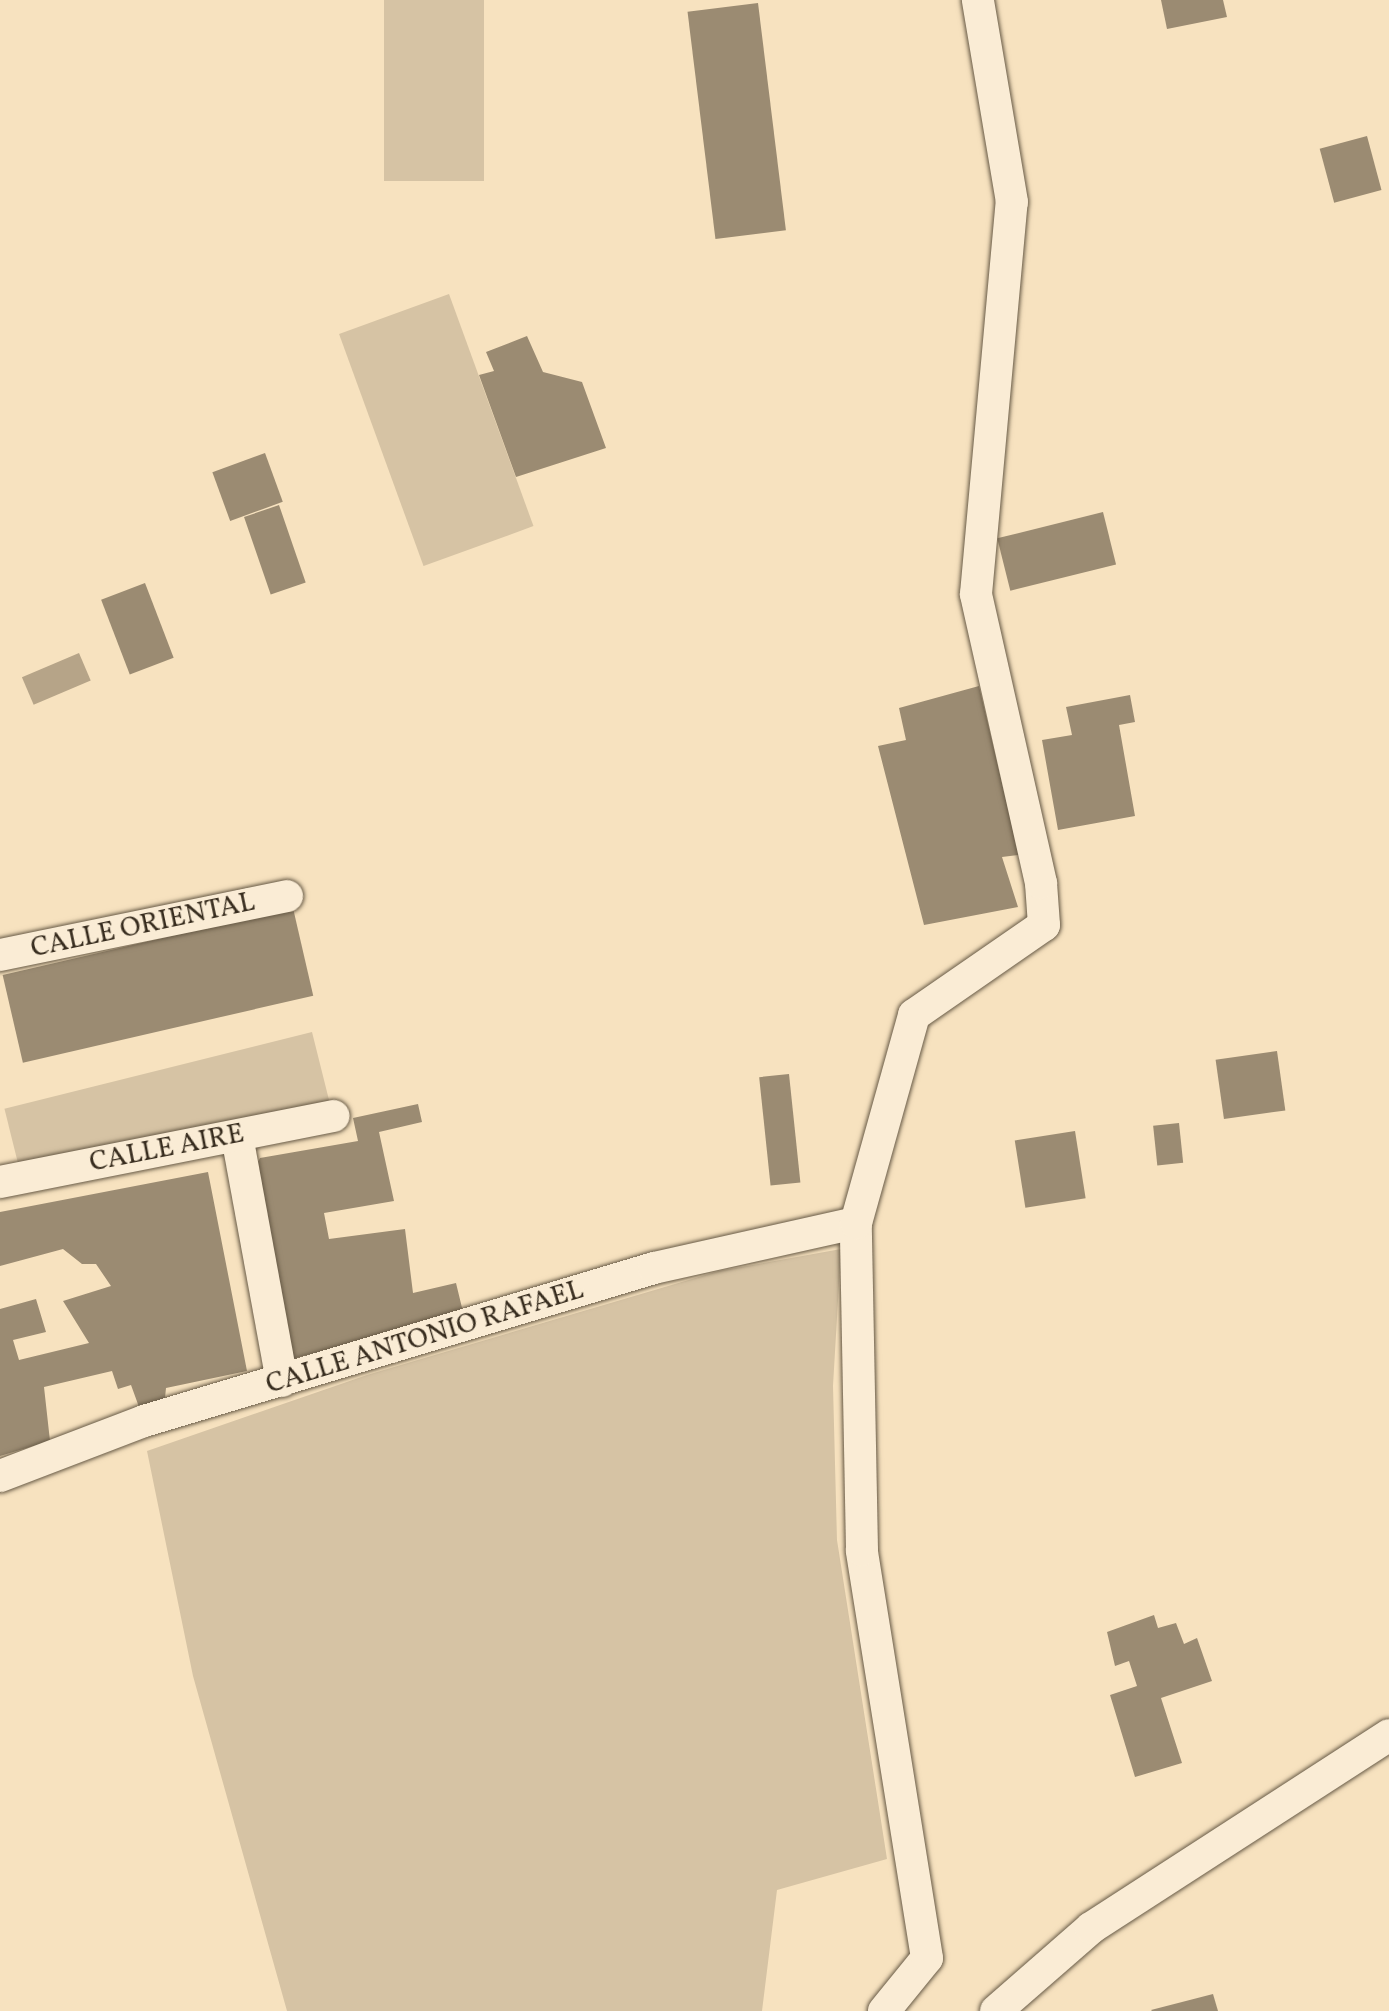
<!DOCTYPE html>
<style>
body{margin:0}
#map{position:relative;width:1389px;height:2011px;overflow:hidden;background:#f7e2bf;font-family:Vollkorn,serif}
div>[style]{position:absolute}
.green>*{inset:0;background:#d6c3a4;transform-origin:0 0}
.water>*{inset:0;background:#b6a488;transform-origin:0 0}
.building>*{inset:0;background:#9b8b72;transform-origin:0 0}
.roads{filter:drop-shadow(0 0 2px #675a46) drop-shadow(0 0 2px #675a46)}
.street>*{height:32px;margin:-16px;padding:0 16px;transform-origin:16px;border-radius:16px;background:#faecd5}
span{translate:-50% -50%;white-space:nowrap;text-align:center;line-height:1.15;-webkit-text-stroke:6px #faecd5;paint-order:stroke}
.street-label{font-size:28px;color:#372c1e}
</style>
<div id="map">
<div class="green">
<div style="left:384px;top:0;width:100px;height:181px"></div>
<div style="left:449px;top:294px;width:247px;height:117px;rotate:70deg"></div>
<div style="left:312px;top:1032px;width:72px;height:317px;rotate:76deg"></div>
<div style="clip-path:polygon(841px 1249px,833px 1386px,837px 1540px,887px 1859px,777px 1890px,762px 2011px,287px 2011px,193px 1676px,147px 1451px,367px 1375px,719px 1271px)"></div>
</div>
<div class="water">
<div style="left:79px;top:653px;width:30px;height:62px;rotate:67deg"></div>
</div>
<div class="building">
<div style="clip-path:polygon(1161px 0,1223px 0,1227px 17px,1167px 29px)"></div>
<div style="left:758px;top:3px;width:229px;height:71px;rotate:83deg"></div>
<div style="left:1367px;top:136px;width:56px;height:49px;rotate:75deg"></div>
<div style="clip-path:polygon(527px 336px,543px 372px,582px 382px,606px 448px,516px 477px,479px 375px,494px 371px,486px 352px)"></div>
<div style="left:265px;top:453px;width:52px;height:56px;rotate:70deg"></div>
<div style="left:279px;top:505px;width:82px;height:37px;rotate:71deg"></div>
<div style="left:1103px;top:512px;width:54px;height:109px;rotate:76deg"></div>
<div style="left:145px;top:583px;width:80px;height:47px;rotate:69deg"></div>
<div style="clip-path:polygon(979px 686px,1019px 855px,1002px 857px,1018px 907px,924px 925px,878px 746px,906px 740px,899px 708px)"></div>
<div style="clip-path:polygon(1130px 695px,1135px 722px,1119px 725px,1135px 816px,1058px 830px,1042px 740px,1072px 735px,1066px 707px)"></div>
<div style="left:293px;top:908px;width:90px;height:298px;rotate:77deg"></div>
<div style="left:1277px;top:1051px;width:60px;height:62px;rotate:82deg"></div>
<div style="left:789px;top:1074px;width:109px;height:30px;rotate:84deg"></div>
<div style="clip-path:polygon(418px 1104px,422px 1122px,379px 1132px,394px 1201px,324px 1213px,329px 1239px,405px 1229px,413px 1293px,456px 1283px,464px 1316px,287px 1360px,250px 1177px,260px 1158px,358px 1141px,353px 1118px)"></div>
<div style="left:1179px;top:1123px;width:40px;height:26px;rotate:84deg"></div>
<div style="left:1075px;top:1131px;width:68px;height:61px;rotate:81deg"></div>
<div style="clip-path:polygon(208px 1172px,247px 1371px,166px 1388px,165px 1398px,139px 1407px,131px 1385px,118px 1389px,112px 1371px,44px 1387px,50px 1441px,0 1456px,0 1309px,36px 1299px,46px 1332px,13px 1340px,19px 1360px,89px 1343px,63px 1301px,111px 1286px,96px 1264px,82px 1264px,63px 1249px,0 1266px,0 1212px)"></div>
<div style="clip-path:polygon(1154px 1615px,1158px 1628px,1176px 1623px,1184px 1644px,1197px 1638px,1212px 1681px,1161px 1698px,1182px 1763px,1135px 1777px,1110px 1695px,1137px 1686px,1129px 1661px,1115px 1666px,1107px 1632px)"></div>
<div style="clip-path:polygon(1213px 1994px,1218px 2011px,1152px 2011px,1151px 2010px)"></div>
</div>
<div class="roads">
<div class="street">
<div style="left:0;top:955px;width:293px;rotate:-11.6deg"></div>
<div style="left:237px;top:1136px;width:249px;rotate:79.6deg"></div>
<div style="left:0;top:1182px;width:340px;rotate:-11.2deg"></div>
<div style="left:0;top:1476px;width:154px;rotate:-20.9deg"></div>
<div style="left:144px;top:1421px;width:532px;rotate:-16.7deg"></div>
<div style="left:654px;top:1268px;width:207px;rotate:-12.6deg"></div>
<div style="left:884px;top:2011px;width:68px;rotate:-50.9deg"></div>
<div style="left:927px;top:1958px;width:413px;rotate:-99.1deg"></div>
<div style="left:862px;top:1550px;width:327px;rotate:-91.1deg"></div>
<div style="left:856px;top:1223px;width:216px;rotate:-74.4deg"></div>
<div style="left:914px;top:1015px;width:158px;rotate:-34.7deg"></div>
<div style="left:1044px;top:925px;width:42px;rotate:-94.1deg"></div>
<div style="left:1041px;top:883px;width:296px;rotate:-102.7deg"></div>
<div style="left:976px;top:594px;width:394px;rotate:-84.8deg"></div>
<div style="left:1012px;top:202px;width:205px;rotate:-99.6deg"></div>
<div style="left:996px;top:2011px;width:126px;rotate:-41.1deg"></div>
<div style="left:1091px;top:1928px;width:355px;rotate:-32.9deg"></div>
</div>
</div>
<div class="street-label">
<span style="left:143px;top:926px;rotate:-12deg">CALLE ORIENTAL</span>
<span style="left:167px;top:1149px;rotate:-11deg">CALLE AIRE</span>
<span style="left:425px;top:1338px;rotate:-17deg">CALLE ANTONIO RAFAEL</span>
</div>
</div>
